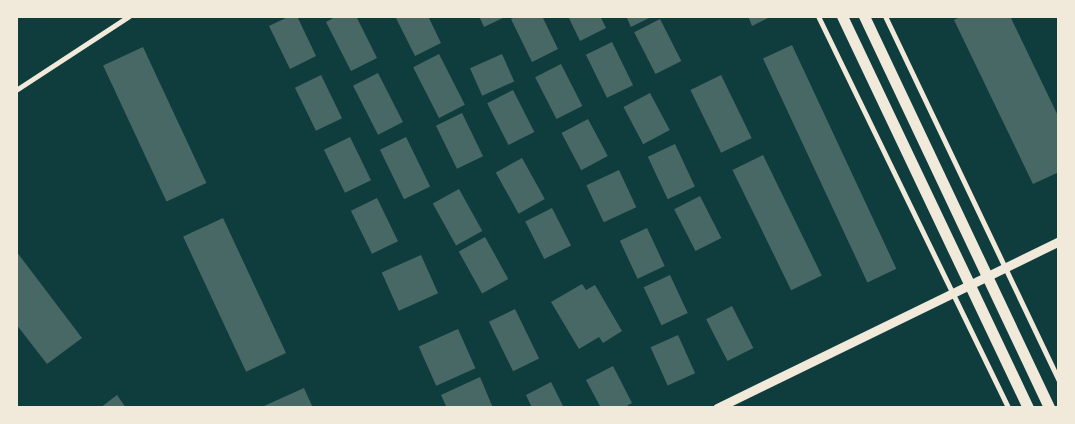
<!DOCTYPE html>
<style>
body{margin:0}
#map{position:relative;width:1075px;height:424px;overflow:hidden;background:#0f3d3e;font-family:"DejaVu Sans",sans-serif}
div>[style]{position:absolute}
.building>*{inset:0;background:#486865;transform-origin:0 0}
.minor>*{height:5px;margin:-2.5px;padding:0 2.5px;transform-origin:2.5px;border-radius:2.5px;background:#f1e9da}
.tertiary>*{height:9px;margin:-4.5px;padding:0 4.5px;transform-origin:4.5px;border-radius:4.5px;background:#f1e9da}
.primary>*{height:11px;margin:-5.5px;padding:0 5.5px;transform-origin:5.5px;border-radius:5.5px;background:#f1e9da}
span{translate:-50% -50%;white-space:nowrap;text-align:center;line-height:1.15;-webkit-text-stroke:4px #f1e9da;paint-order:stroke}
.frame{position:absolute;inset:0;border:18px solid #f1e9da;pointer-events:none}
</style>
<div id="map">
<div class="building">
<div style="clip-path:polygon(290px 16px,297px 16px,316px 56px,290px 69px,269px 26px)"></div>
<div style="clip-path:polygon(337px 16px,356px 16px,377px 58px,351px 71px,326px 22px)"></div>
<div style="clip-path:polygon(395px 16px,428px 16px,441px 43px,415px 56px)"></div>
<div style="clip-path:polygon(479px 16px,507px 16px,484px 27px)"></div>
<div style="clip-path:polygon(517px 16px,542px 16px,558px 49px,532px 62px,511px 19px)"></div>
<div style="clip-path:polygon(568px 16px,600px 16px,606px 28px,580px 41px)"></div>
<div style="clip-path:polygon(626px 16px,653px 16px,631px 27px)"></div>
<div style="clip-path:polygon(748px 16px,772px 16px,752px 26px)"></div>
<div style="clip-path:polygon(962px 16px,1010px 16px,1059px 118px,1059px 172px,1033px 184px,954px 20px)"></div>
<div style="left:660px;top:19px;width:47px;height:29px;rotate:63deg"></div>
<div style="left:612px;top:42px;width:48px;height:29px;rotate:64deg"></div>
<div style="left:792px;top:45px;width:247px;height:32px;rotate:65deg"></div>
<div style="left:143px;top:47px;width:150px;height:44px;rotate:65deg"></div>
<div style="left:439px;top:54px;width:57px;height:29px;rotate:63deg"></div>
<div style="left:502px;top:54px;width:30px;height:35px;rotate:66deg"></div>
<div style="left:561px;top:64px;width:47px;height:29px;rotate:63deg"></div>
<div style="left:378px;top:73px;width:55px;height:28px;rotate:63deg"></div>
<div style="left:321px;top:75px;width:48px;height:29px;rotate:64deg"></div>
<div style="left:721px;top:75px;width:70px;height:34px;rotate:64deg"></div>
<div style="left:513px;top:90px;width:47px;height:29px;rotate:63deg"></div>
<div style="left:650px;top:93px;width:42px;height:30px;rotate:62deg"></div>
<div style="left:462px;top:113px;width:48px;height:29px;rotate:64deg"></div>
<div style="left:588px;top:119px;width:42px;height:30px;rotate:62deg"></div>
<div style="left:350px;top:137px;width:48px;height:29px;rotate:64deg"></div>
<div style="left:406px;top:137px;width:55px;height:29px;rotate:64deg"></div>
<div style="left:675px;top:144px;width:47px;height:30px;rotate:65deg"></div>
<div style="left:763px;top:155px;width:134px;height:34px;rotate:64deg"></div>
<div style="left:522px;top:158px;width:47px;height:30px;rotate:61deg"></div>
<div style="left:619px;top:170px;width:41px;height:36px;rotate:65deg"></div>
<div style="left:459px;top:189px;width:48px;height:30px;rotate:61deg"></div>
<div style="left:700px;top:196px;width:47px;height:29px;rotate:63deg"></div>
<div style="left:377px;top:198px;width:48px;height:29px;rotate:64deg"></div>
<div style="left:552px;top:208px;width:42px;height:30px;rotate:63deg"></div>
<div style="left:223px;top:218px;width:149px;height:44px;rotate:65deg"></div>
<div style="left:647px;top:228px;width:42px;height:30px;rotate:65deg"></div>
<div style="left:485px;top:237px;width:48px;height:30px;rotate:61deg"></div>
<div style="clip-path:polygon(16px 251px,82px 338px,47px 364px,16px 324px)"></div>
<div style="left:421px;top:255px;width:42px;height:43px;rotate:66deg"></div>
<div style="left:670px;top:275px;width:42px;height:29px;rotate:65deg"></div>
<div style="clip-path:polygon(582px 284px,586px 290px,595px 285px,622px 331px,603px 343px,599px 337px,579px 349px,551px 302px)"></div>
<div style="left:732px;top:306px;width:47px;height:29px;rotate:63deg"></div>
<div style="left:515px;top:309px;width:55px;height:29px;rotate:64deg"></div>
<div style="left:458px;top:329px;width:43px;height:43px;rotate:66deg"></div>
<div style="left:678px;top:335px;width:42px;height:30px;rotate:66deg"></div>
<div style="clip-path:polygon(613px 366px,632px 403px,623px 408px,601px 408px,586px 380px)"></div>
<div style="clip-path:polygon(480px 377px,493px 408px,447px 408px,441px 395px)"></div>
<div style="clip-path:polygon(551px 382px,564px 408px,532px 408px,526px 395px)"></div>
<div style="clip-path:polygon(304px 388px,313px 408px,265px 408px,264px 406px)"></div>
<div style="clip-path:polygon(117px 395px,126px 408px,100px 408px)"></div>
</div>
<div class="minor">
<div style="left:818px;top:16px;width:436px;rotate:64.1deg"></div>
<div style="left:885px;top:16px;width:404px;rotate:64.5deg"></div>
<div style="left:16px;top:90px;width:135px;rotate:-33.2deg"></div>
</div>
<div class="tertiary">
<div style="left:717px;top:408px;width:381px;rotate:-26deg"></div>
</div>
<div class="primary">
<div style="left:842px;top:16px;width:434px;rotate:64.6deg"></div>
<div style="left:864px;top:16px;width:433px;rotate:64.7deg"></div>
</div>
<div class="frame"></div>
</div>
